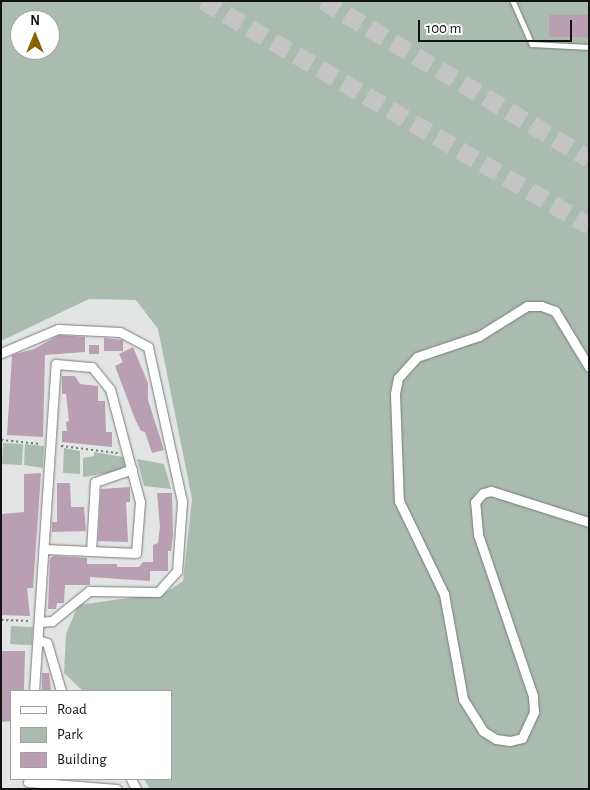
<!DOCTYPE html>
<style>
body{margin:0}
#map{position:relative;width:590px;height:790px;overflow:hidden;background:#e3e4e4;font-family:"Alegreya Sans",sans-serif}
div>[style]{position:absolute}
.green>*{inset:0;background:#aabcaf;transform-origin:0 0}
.building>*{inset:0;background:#ba9eb2;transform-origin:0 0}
.highway-tunnel>*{height:18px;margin-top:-9px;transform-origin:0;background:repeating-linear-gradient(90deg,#c4c4c4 0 18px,transparent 0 27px)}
.path>*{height:2px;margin-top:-1px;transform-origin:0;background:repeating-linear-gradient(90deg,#787979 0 2.5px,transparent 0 5px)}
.roads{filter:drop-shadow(0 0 1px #797a7b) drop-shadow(0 0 1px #797a7b)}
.lane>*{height:4.5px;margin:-2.25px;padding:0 2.25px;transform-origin:2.25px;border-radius:2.25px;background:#fff}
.street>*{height:9px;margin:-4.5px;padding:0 4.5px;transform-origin:4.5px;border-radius:4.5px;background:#fff}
span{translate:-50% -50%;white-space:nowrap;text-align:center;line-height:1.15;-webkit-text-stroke:4px #fff;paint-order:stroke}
.frame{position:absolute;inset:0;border:2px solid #121212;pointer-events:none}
.legend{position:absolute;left:10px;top:690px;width:162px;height:90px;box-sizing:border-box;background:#fff;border:1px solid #a0a0a0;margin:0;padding:6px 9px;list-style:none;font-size:15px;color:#121212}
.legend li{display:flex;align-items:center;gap:10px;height:25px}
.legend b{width:25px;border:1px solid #a0a0a0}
.north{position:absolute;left:10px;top:10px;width:50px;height:50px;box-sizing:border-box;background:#fff;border:1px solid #a0a0a0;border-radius:50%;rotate:0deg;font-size:14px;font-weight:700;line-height:20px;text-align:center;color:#121212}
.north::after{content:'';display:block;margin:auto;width:18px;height:22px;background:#876400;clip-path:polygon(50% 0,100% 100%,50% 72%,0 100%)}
.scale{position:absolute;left:418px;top:20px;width:154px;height:22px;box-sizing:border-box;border:2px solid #121212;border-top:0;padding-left:6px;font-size:15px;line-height:18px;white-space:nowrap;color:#121212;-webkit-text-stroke:4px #fff;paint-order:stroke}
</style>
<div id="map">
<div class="green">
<div style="clip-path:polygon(evenodd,1px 1px,589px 1px,589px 789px,150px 789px,144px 779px,171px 779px,171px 691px,83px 691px,64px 673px,66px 634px,78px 605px,165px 593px,183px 581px,192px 499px,158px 329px,136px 300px,89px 299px,1px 341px,1px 1px,20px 20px,50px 20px,50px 50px,20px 50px,20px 20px)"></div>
<div style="left:3px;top:443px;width:20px;height:21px;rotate:3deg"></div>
<div style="clip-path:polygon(25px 444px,44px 446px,43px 468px,24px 465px)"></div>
<div style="clip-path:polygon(64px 448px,80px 451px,80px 474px,63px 473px)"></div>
<div style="clip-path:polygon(94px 452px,123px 457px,125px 465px,121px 471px,83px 477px,83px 458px,94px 456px)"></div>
<div style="clip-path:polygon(137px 459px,164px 464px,171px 489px,144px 486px)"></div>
<div style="left:11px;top:626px;width:22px;height:18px;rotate:3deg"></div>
</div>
<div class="building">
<div style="left:589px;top:15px;width:22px;height:40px;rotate:90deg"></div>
<div style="clip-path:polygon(59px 335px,85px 337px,85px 352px,45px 355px,43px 437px,7px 435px,12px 355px,34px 349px)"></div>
<div style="clip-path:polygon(104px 338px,123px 340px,123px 351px,104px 351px)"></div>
<div style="left:89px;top:345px;width:10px;height:9px"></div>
<div style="clip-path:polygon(133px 347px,148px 383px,148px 400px,164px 450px,152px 453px,145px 432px,141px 431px,135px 419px,115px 366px,123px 362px,119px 354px)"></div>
<div style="clip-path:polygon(62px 376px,75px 376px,80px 384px,98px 386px,98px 401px,105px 401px,106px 432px,112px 432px,112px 447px,62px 442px,62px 431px,67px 431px,66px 422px,69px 421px,66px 394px,62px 394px)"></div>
<div style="clip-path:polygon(41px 473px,33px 588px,27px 588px,30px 616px,1px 615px,1px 514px,24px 512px,24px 474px)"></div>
<div style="clip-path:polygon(57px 483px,70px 483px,71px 507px,84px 507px,86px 531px,52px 532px,52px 522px,57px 522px)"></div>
<div style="clip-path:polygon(130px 487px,130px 502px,126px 502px,128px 542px,98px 541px,101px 489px)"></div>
<div style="clip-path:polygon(157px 493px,172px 493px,173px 536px,171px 551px,168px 551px,168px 571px,150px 571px,150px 581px,90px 577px,90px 585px,65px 585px,64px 603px,57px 603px,56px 609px,48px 609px,50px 558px,54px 556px,87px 558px,87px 564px,117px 564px,117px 567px,139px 567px,143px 562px,153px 562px,153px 545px,158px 543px,160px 526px)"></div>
<div style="clip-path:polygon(1px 651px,25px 651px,24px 690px,11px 690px,11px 721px,1px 722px)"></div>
<div style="clip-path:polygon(42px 673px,49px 673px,51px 691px,42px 691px)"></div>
</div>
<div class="highway-tunnel">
<div style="left:203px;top:1px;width:447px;rotate:30.2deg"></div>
<div style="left:323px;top:1px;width:309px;rotate:30.7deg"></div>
</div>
<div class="path">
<div style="left:1px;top:440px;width:40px;rotate:5.7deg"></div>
<div style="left:61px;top:446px;width:57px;rotate:7deg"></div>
<div style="left:1px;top:620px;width:29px;rotate:2deg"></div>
</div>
<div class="roads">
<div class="lane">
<div style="left:513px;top:1px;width:47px;rotate:66.2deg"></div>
<div style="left:532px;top:44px;width:57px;rotate:3deg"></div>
</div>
<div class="street">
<div style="left:1px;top:353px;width:62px;rotate:-22.8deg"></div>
<div style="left:58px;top:329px;width:62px;rotate:2.8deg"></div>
<div style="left:120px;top:332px;width:32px;rotate:28deg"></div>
<div style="left:148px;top:347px;width:159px;rotate:77.6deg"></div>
<div style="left:182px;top:502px;width:69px;rotate:94.1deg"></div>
<div style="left:177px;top:571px;width:28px;rotate:132deg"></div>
<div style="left:158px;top:592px;width:69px;rotate:-179.2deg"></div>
<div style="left:89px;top:591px;width:48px;rotate:141deg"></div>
<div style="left:52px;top:621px;width:13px;rotate:176deg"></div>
<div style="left:589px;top:367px;width:66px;rotate:-121.3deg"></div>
<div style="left:555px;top:311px;width:15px;rotate:-160deg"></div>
<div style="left:541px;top:306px;width:14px;rotate:180deg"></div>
<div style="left:527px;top:306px;width:57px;rotate:148deg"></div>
<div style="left:479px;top:336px;width:65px;rotate:161.3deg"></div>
<div style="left:417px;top:357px;width:28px;rotate:132deg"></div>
<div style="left:398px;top:378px;width:16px;rotate:101deg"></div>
<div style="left:395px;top:394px;width:107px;rotate:87.9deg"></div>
<div style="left:399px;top:501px;width:103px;rotate:64.2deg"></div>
<div style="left:444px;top:594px;width:107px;rotate:79.7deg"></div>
<div style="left:463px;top:699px;width:38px;rotate:58deg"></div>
<div style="left:483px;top:731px;width:15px;rotate:32deg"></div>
<div style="left:496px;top:739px;width:14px;rotate:8deg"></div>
<div style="left:510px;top:741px;width:12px;rotate:-14deg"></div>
<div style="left:522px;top:738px;width:29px;rotate:-65deg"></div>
<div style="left:534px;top:712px;width:16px;rotate:-94deg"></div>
<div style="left:533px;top:696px;width:171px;rotate:-108.8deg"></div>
<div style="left:478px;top:534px;width:32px;rotate:-95deg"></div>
<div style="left:475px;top:502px;width:12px;rotate:-48deg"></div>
<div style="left:483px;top:493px;width:8px;rotate:-14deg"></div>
<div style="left:491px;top:491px;width:103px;rotate:17.6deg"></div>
<div style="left:91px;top:551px;width:69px;rotate:-86.7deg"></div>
<div style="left:95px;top:482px;width:39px;rotate:-19deg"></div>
<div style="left:38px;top:640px;width:9px;rotate:18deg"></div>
<div style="left:47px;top:643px;width:50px;rotate:73.7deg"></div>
<div style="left:34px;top:691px;width:328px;rotate:-86.2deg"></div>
<div style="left:56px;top:364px;width:36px;rotate:5deg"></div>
<div style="left:92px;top:367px;width:28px;rotate:51deg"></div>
<div style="left:110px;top:389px;width:117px;rotate:75.1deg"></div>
<div style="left:140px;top:502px;width:51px;rotate:94.5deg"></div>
<div style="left:136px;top:553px;width:92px;rotate:-177.5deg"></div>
<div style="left:131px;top:779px;width:11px;rotate:63deg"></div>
<div style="left:28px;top:782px;width:89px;rotate:4.5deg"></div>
</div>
</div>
<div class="frame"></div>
<ul class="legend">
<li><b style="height:6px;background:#fff"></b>Road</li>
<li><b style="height:14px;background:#aabcaf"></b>Park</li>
<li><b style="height:14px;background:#ba9eb2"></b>Building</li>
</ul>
<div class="north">N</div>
<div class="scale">100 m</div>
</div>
